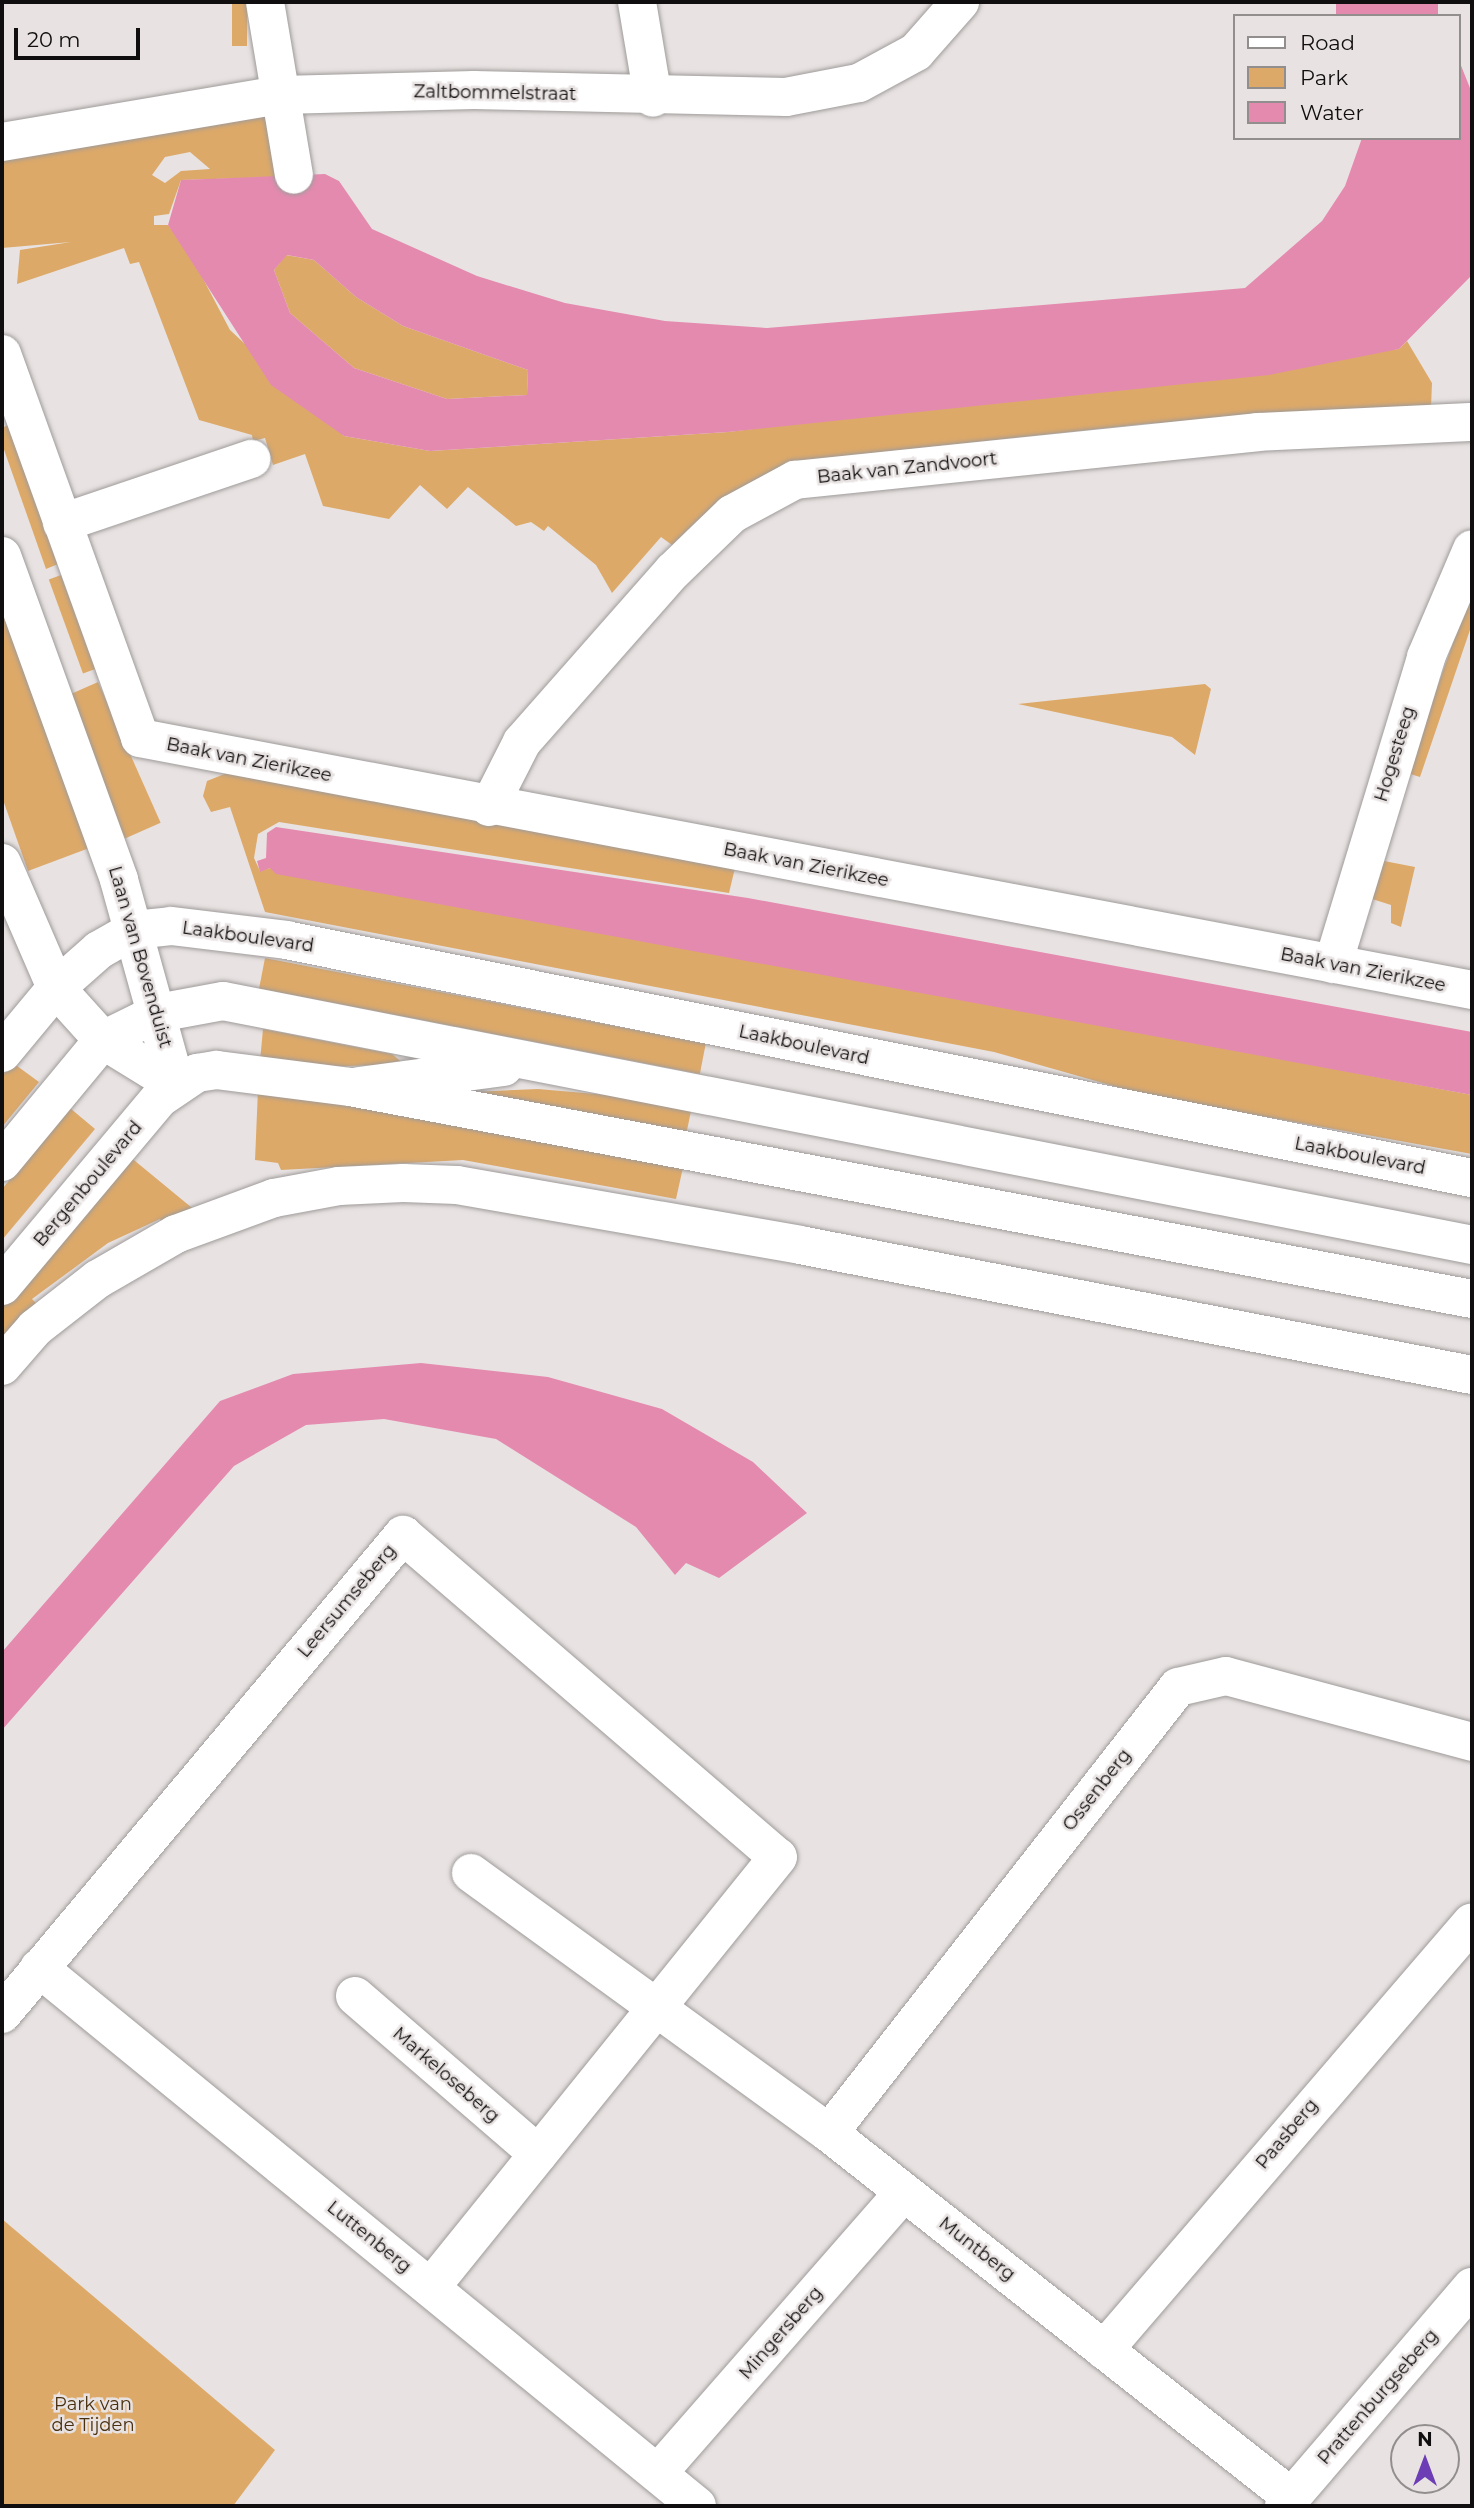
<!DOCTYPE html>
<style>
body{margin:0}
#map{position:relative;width:1474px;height:2508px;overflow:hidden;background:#e8e3e2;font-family:Montserrat,sans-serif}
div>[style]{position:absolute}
.green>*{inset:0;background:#dda969;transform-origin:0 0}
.water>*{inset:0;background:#e58aaf;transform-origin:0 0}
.roads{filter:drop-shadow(0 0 2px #9f9b9a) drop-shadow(0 0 2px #9f9b9a)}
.minor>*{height:38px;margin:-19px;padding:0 19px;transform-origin:19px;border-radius:19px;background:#fff}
.major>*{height:38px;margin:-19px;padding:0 19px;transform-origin:19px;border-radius:19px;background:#fff}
span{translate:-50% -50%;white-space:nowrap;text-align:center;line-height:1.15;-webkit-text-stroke:5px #e8e3e2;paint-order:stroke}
.street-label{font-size:18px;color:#100e0e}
.park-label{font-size:18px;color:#49300e}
.frame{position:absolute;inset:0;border:4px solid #100e0e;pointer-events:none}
.legend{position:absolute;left:1233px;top:14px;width:228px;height:126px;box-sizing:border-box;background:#e8e3e2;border:2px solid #928e8d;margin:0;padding:9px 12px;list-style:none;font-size:21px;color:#100e0e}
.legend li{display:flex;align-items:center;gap:14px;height:35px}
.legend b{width:35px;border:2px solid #928e8d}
.north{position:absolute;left:1390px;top:2424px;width:70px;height:70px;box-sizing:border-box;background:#e8e3e2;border:2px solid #928e8d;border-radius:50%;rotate:0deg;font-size:19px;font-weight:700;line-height:28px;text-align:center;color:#100e0e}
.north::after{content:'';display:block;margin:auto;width:24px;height:32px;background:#6d3db5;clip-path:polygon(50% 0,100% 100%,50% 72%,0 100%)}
.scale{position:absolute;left:14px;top:28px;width:126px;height:32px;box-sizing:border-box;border:4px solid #100e0e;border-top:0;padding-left:9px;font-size:21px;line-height:24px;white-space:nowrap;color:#100e0e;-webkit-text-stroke:5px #e8e3e2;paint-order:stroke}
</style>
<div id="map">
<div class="green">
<div style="left:232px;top:2px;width:15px;height:44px"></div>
<div style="clip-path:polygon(evenodd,275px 107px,278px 177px,181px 180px,169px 214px,154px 216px,154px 225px,168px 225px,189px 252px,230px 330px,344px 436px,430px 451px,728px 432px,1399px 349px,1407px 341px,1432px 383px,1431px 408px,1144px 424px,828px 458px,701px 517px,672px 545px,661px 537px,612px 593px,596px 565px,548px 526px,544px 531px,531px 522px,516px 526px,468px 487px,447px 509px,420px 485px,389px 519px,323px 506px,305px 454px,273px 465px,265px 438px,253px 441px,252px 435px,199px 420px,139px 262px,130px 264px,124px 248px,17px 284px,20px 250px,71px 242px,2px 248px,2px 151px,275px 107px,190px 152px,210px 169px,181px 171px,165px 183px,152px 175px,165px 157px,190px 152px)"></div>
<div style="clip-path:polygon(286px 255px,314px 260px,356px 297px,403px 326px,528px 370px,527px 395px,447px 399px,354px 368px,290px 313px,274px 270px)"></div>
<div style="clip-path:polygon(8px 425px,58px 564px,46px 569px,2px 444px,2px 428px)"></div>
<div style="left:61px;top:575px;width:100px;height:13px;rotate:70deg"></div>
<div style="clip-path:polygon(1472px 589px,1472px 624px,1420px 777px,1407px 773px)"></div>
<div style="clip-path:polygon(2px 594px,92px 847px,28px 871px,2px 797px)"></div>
<div style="left:98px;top:682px;width:154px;height:39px;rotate:66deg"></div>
<div style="clip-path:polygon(1205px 684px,1211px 689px,1195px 755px,1172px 737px,1018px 704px)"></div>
<div style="clip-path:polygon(227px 773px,735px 868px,729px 893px,279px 822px,258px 834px,254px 858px,260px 871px,270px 868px,1472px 1095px,1472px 1154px,1145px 1095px,994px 1052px,265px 912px,230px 807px,211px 812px,203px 796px,207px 781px)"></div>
<div style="clip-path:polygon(1379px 860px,1415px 867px,1401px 927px,1391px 923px,1391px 905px,1369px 898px)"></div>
<div style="left:265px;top:958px;width:449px;height:31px;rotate:11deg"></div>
<div style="clip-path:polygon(263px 1029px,392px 1054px,404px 1064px,296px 1068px,260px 1061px)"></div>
<div style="clip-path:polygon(13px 1063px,39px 1082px,2px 1127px,2px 1076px)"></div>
<div style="clip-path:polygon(258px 1089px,684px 1163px,676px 1199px,463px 1160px,281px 1170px,278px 1163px,255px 1160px)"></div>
<div style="clip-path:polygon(538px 1089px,619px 1096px,691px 1111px,685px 1140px,472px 1092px)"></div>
<div style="clip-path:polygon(70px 1108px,95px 1129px,2px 1240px,2px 1189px)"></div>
<div style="clip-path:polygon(129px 1156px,197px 1212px,166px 1230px,160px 1219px,108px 1243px,32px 1299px,41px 1308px,2px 1338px,2px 1308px)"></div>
<div style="clip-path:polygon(2px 2219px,275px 2450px,233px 2506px,2px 2506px)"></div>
</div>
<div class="water">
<div style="left:1336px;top:2px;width:102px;height:16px"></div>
<div style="clip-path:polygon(evenodd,1458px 58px,1472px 93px,1472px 275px,1399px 349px,1269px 375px,728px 432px,430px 451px,344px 436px,271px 385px,168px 225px,181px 180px,325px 174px,339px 181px,372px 229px,477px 276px,565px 303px,665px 321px,767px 328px,1245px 288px,1322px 221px,1345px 186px,1362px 138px,1458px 138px,1458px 58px,287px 255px,314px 260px,356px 297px,403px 326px,528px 370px,527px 395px,447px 399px,354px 368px,290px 313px,274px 270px,287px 255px)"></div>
<div style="clip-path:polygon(276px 827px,748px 898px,1472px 1032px,1472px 1095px,276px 874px,270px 868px,260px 872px,257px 861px,266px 858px,267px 833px)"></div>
<div style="clip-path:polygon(421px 1363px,548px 1377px,662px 1409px,753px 1462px,807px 1513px,719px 1578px,686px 1563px,675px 1575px,636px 1527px,496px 1439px,384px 1419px,306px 1425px,234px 1466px,2px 1730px,2px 1652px,220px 1401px,293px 1374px)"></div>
</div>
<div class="roads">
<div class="minor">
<div style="left:265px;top:2px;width:175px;rotate:80.5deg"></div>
<div style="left:637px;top:2px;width:97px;rotate:80.5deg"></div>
<div style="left:2px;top:142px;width:283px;rotate:-9.6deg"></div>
<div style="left:281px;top:95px;width:193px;rotate:-1.5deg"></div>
<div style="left:474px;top:90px;width:312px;rotate:1.3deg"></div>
<div style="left:786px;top:97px;width:74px;rotate:-10.9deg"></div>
<div style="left:859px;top:83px;width:65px;rotate:-28.5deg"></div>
<div style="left:916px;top:52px;width:67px;rotate:-48.7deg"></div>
<div style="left:2px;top:354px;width:408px;rotate:70.2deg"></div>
<div style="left:140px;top:738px;width:1356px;rotate:10.71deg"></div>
<div style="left:62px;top:523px;width:200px;rotate:-18.7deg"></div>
<div style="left:2px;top:556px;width:344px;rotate:70.1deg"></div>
<div style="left:119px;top:880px;width:213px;rotate:74.5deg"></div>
<div style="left:489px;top:807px;width:73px;rotate:-63.1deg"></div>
<div style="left:522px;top:742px;width:228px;rotate:-48.6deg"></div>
<div style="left:673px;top:571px;width:82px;rotate:-44deg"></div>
<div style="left:732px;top:514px;width:72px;rotate:-28.4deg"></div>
<div style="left:795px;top:480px;width:465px;rotate:-5.9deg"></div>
<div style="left:1258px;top:432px;width:214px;rotate:-2.7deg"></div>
<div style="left:2px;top:863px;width:136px;rotate:66.6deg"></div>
<div style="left:56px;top:988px;width:70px;rotate:47.9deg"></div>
<div style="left:103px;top:1040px;width:86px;rotate:31.7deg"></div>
<div style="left:1333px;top:964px;width:321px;rotate:-73.1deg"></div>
<div style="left:1426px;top:657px;width:117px;rotate:-66.9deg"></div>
<div style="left:359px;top:1086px;width:146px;rotate:-7.5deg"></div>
<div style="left:2px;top:1162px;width:158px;rotate:-50.4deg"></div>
<div style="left:103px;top:1040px;width:61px;rotate:-26.1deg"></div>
<div style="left:158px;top:1013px;width:66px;rotate:-10.5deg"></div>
<div style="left:223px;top:1001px;width:1273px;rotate:11.05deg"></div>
<div style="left:2px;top:1366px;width:50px;rotate:-49deg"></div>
<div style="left:35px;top:1328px;width:80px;rotate:-37.9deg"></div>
<div style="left:98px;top:1279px;width:90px;rotate:-30deg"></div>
<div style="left:176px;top:1234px;width:104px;rotate:-20.2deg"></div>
<div style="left:274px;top:1198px;width:66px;rotate:-10.5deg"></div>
<div style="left:339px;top:1186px;width:64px;rotate:-2.7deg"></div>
<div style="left:403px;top:1183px;width:54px;rotate:2.1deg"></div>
<div style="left:457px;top:1185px;width:348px;rotate:9.9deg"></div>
<div style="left:800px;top:1245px;width:684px;rotate:10.95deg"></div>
<div style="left:471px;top:1873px;width:442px;rotate:36deg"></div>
<div style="left:829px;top:2133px;width:588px;rotate:38.23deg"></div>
<div style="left:39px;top:1968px;width:850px;rotate:39.27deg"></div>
<div style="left:355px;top:1996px;width:242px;rotate:40.8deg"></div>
<div style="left:2px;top:2014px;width:625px;rotate:-50.07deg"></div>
<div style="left:403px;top:1535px;width:494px;rotate:40.7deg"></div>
<div style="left:778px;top:1857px;width:553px;rotate:128.9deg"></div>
<div style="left:829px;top:2133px;width:566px;rotate:-51.96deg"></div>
<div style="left:1178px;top:1687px;width:49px;rotate:-12.9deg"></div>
<div style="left:1226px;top:1676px;width:255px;rotate:15deg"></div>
<div style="left:1104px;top:2350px;width:564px;rotate:-49.31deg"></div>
<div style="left:658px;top:2473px;width:373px;rotate:-48.8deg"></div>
<div style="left:1284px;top:2506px;width:289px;rotate:-49.4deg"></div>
</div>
<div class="major">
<div style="left:2px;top:1053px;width:85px;rotate:-50.3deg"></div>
<div style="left:56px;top:988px;width:57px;rotate:-41.5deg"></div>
<div style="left:99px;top:950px;width:40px;rotate:-29.7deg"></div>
<div style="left:134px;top:930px;width:37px;rotate:-6deg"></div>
<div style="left:171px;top:926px;width:116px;rotate:6.9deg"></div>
<div style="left:286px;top:940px;width:1210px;rotate:11.35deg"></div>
<div style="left:2px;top:1286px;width:246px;rotate:-50deg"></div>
<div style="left:160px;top:1098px;width:45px;rotate:-34deg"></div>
<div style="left:197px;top:1073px;width:20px;rotate:-9deg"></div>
<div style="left:217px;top:1070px;width:134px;rotate:7.3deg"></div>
<div style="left:350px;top:1087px;width:1142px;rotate:10.7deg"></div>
</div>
</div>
<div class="street-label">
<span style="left:495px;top:93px;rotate:1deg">Zaltbommelstraat</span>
<span style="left:907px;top:468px;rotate:-6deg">Baak van Zandvoort</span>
<span style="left:1395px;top:754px;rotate:-73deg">Hogesteeg</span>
<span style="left:249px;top:760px;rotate:11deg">Baak van Zierikzee</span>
<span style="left:806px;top:865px;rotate:11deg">Baak van Zierikzee</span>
<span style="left:248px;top:937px;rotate:8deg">Laakboulevard</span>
<span style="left:140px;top:957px;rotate:74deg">Laan van Bovenduist</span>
<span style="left:1363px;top:970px;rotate:11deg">Baak van Zierikzee</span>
<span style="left:804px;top:1045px;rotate:12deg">Laakboulevard</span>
<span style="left:1360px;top:1156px;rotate:11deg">Laakboulevard</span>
<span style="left:88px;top:1184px;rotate:-50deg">Bergenboulevard</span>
<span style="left:347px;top:1601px;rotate:-50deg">Leersumseberg</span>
<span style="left:1097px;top:1790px;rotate:-52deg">Ossenberg</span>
<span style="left:446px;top:2075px;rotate:41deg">Markeloseberg</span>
<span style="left:1287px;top:2134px;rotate:-50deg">Paasberg</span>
<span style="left:369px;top:2237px;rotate:39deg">Luttenberg</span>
<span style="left:977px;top:2249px;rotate:38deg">Muntberg</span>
<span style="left:781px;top:2333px;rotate:-49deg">Mingersberg</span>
<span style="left:1378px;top:2397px;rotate:-49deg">Prattenburgseberg</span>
</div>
<div class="park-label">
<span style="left:93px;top:2415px">Park van<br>de Tijden</span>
</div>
<div class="frame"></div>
<ul class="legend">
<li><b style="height:9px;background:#fff"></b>Road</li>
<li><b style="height:19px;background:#dda969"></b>Park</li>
<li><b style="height:19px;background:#e58aaf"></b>Water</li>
</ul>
<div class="north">N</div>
<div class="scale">20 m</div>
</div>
